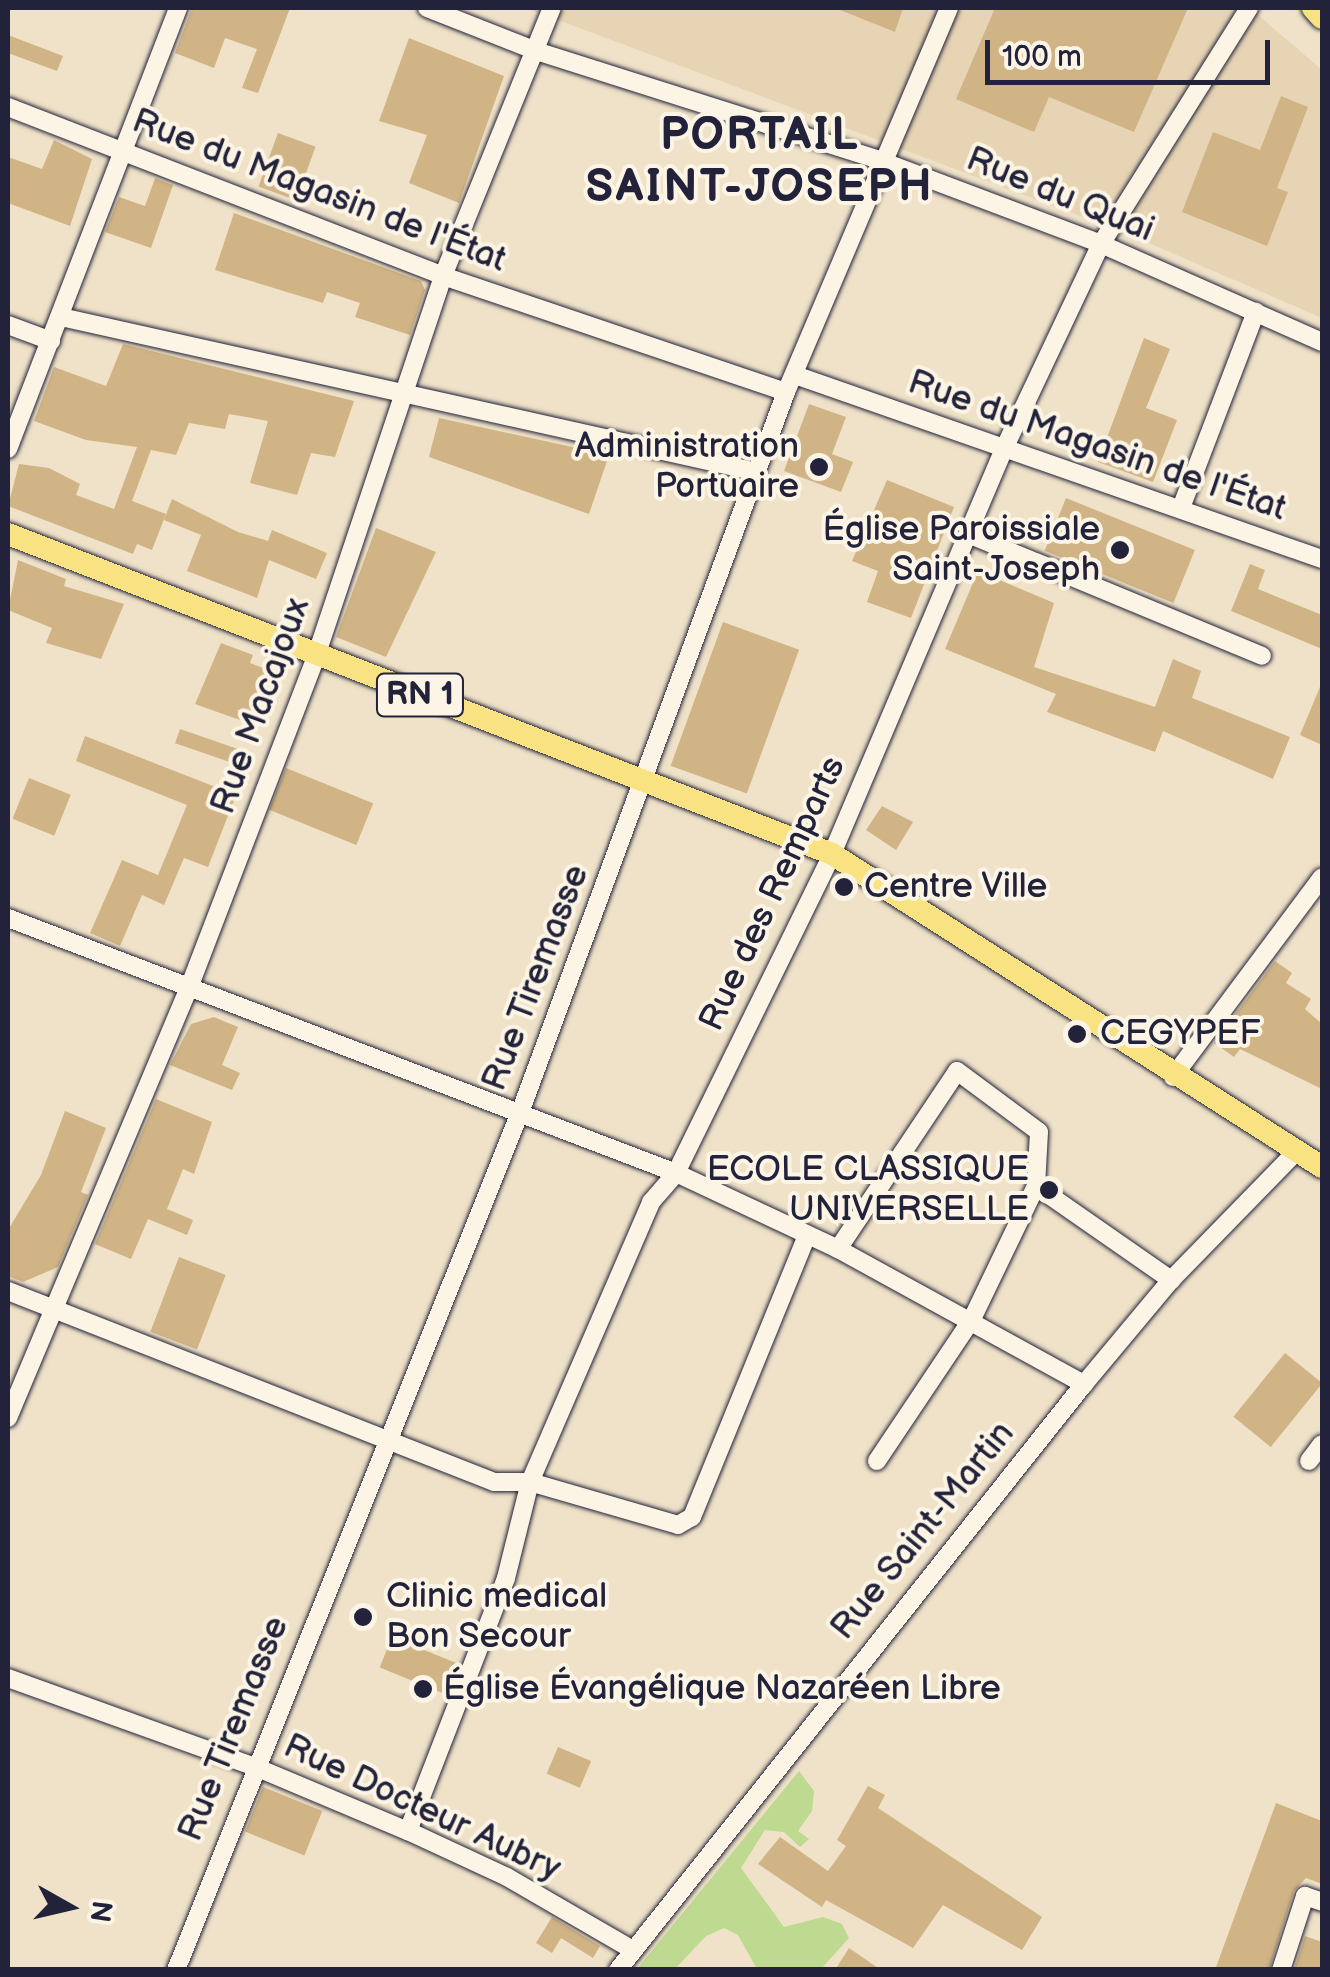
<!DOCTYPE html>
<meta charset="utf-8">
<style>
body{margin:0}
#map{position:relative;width:1330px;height:1977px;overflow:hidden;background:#efe2c8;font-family:"Balsamiq Sans",sans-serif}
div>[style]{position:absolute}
.built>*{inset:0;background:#e6d4b4}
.green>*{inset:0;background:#bed990}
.building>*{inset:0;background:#d0b485;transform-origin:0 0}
.roads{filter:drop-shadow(0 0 2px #22223b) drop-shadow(0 0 2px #22223b)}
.minor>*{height:18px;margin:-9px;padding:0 9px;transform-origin:9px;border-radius:9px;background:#fcf5e5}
.major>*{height:22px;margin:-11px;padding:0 11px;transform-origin:11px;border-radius:11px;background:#f8e281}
.dots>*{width:28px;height:28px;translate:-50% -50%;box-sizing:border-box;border:5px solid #fcf5e5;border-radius:50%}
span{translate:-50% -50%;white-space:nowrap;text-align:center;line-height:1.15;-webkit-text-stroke:8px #fcf5e5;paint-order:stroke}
.shield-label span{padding:2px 8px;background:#fcf5e5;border:2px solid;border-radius:8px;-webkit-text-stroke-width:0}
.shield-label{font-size:32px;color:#22223b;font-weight:700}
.street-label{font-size:35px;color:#22223b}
.poi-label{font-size:35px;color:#22223b}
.right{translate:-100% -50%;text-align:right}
.left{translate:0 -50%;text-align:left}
.district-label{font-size:45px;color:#22223b;font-weight:700;letter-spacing:2.5px}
.frame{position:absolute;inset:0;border:10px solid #22223b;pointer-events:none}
.north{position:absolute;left:20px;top:1857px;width:100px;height:100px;-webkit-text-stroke:8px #fcf5e5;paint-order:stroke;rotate:98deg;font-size:28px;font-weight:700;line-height:40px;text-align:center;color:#22223b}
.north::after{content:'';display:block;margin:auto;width:35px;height:45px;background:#22223b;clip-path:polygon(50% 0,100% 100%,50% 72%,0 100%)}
.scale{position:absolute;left:985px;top:40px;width:285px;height:45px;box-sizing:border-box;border:5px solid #22223b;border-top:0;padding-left:12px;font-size:30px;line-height:35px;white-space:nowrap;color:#22223b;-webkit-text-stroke:8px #fcf5e5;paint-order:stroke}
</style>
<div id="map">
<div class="built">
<div style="clip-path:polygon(526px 8px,1250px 8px,1322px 70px,1322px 318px,1128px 234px)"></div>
</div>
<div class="green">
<div style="clip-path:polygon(799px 1771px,814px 1791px,812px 1811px,798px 1831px,809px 1839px,800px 1847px,784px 1832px,765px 1830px,741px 1868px,784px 1927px,823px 1917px,842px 1924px,849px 1938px,821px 1969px,757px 1969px,738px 1935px,724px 1928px,706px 1936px,675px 1969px,637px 1969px)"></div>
</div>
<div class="building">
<div style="clip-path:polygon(192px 8px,290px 8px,258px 93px,242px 88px,257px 49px,225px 38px,214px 68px,175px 53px)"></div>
<div style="clip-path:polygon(835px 8px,903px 8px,895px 32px)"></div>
<div style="clip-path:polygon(995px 8px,1188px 8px,1134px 132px,1049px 97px,1034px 132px,956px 99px)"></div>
<div style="clip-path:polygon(8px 35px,63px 56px,57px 71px,8px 53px)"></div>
<div style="clip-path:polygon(409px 38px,504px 76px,459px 203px,409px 183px,427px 135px,379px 121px)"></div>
<div style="clip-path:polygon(1281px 96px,1308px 107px,1277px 188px,1288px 192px,1267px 246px,1182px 212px,1213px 132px,1260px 150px)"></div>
<div style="left:278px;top:133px;width:40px;height:57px;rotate:20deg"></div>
<div style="clip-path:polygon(54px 140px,92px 159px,70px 226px,8px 203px,8px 157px,42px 169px)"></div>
<div style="clip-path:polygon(155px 178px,173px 185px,151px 248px,105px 232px,119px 197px,145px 206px)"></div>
<div style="clip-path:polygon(234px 213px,421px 281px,425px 290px,410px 335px,355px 317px,360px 303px,327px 292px,323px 303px,215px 270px)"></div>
<div style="clip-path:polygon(1144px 338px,1170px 349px,1146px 408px,1177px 420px,1153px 482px,1098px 462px)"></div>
<div style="clip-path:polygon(123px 344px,354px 401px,335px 457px,311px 453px,297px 495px,250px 483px,268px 421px,229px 414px,225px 429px,189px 423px,176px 455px,151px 450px,132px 501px,166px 514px,152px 550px,137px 544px,133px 554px,8px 506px,19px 464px,49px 468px,80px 484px,76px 495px,114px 509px,137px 447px,86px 440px,34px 421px,54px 367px,106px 386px)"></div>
<div style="clip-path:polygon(809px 404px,846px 417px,832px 454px,853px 462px,841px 492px,784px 471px)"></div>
<div style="clip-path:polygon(439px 418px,609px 455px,589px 514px,429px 457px)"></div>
<div style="clip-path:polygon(887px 480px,954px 507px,911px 618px,867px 602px,878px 571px,852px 561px)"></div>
<div style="left:1066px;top:498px;width:139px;height:57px;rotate:22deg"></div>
<div style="clip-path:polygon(172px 499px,238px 532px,268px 541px,272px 530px,327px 553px,316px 579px,269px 560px,257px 598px,187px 571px,201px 535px,164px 520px)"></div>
<div style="clip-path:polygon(376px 528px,436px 552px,386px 657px,336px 637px)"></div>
<div style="clip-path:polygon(18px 560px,66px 579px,64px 586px,124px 604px,101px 659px,46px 643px,52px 628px,8px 610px)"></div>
<div style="clip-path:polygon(1250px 564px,1265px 570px,1258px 589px,1322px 615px,1322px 649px,1231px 611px)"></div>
<div style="clip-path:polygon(978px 571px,1054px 603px,1034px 667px,1155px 707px,1173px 659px,1201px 671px,1192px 698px,1290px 737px,1273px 779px,1163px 731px,1155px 752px,1047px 712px,1056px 694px,945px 649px)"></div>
<div style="left:723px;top:622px;width:81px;height:153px;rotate:20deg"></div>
<div style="clip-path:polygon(221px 643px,253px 655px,250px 663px,269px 670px,253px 709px,263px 712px,257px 726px,195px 704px)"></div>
<div style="clip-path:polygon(1322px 682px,1322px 745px,1300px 735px)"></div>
<div style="left:180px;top:729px;width:75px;height:15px;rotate:19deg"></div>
<div style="clip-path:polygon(85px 736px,236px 795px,208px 867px,184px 858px,164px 905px,142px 895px,120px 946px,90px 933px,122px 860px,158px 875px,187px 805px,76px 761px)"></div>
<div style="left:286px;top:768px;width:94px;height:45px;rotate:22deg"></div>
<div style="left:29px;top:778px;width:45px;height:44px;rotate:22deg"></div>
<div style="clip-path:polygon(882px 806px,913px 822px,896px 850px,866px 830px)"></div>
<div style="clip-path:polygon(1275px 961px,1292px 973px,1286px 983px,1311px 999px,1305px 1009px,1322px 1024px,1322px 1089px,1240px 1049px,1234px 1057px,1214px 1043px)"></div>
<div style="clip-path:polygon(214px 1017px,238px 1027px,222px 1065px,240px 1073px,232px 1090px,170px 1065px,191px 1024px)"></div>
<div style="clip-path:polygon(156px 1099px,212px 1122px,194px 1174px,183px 1169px,167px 1209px,193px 1220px,187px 1235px,148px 1219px,131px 1259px,95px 1244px)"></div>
<div style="clip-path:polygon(65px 1111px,106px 1128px,81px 1192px,88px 1195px,58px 1267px,23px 1282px,8px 1276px,8px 1230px,41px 1175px)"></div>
<div style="left:179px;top:1257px;width:50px;height:80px;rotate:21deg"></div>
<div style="left:1285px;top:1353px;width:48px;height:82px;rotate:39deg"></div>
<div style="left:392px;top:1637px;width:72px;height:33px;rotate:22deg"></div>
<div style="left:558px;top:1747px;width:36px;height:29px;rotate:23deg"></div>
<div style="clip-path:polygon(868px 1786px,885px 1795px,878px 1808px,1042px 1917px,1022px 1950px,943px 1905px,913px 1948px,826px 1900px,822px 1907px,758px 1864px,780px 1837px,828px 1871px,846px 1846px,837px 1840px)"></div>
<div style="left:263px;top:1787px;width:64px;height:48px;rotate:22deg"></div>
<div style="clip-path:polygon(1276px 1803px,1322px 1821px,1322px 1884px,1306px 1878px,1294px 1891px,1269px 1970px,1215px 1970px)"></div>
<div style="clip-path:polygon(552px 1917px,600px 1946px,593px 1958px,561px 1938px,552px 1953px,536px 1943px)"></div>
<div style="clip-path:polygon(1305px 1936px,1322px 1942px,1322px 1970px,1294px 1970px)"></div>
<div style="clip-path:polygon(849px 1948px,881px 1970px,835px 1970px)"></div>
</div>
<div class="roads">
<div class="minor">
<div style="left:427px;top:8px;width:117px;rotate:21.5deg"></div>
<div style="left:536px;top:51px;width:360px;rotate:17.6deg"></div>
<div style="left:879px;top:160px;width:237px;rotate:20.7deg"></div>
<div style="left:1101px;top:244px;width:242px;rotate:23.9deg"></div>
<div style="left:8px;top:107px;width:467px;rotate:21.2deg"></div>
<div style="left:443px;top:276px;width:362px;rotate:18.7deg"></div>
<div style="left:61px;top:317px;width:713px;rotate:12.55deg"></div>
<div style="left:8px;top:325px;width:46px;rotate:20.4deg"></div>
<div style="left:795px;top:375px;width:558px;rotate:19.25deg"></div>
<div style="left:8px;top:449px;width:473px;rotate:-68.9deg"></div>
<div style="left:1181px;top:508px;width:210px;rotate:-69.1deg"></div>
<div style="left:968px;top:534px;width:318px;rotate:22.5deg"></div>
<div style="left:8px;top:918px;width:715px;rotate:20.89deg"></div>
<div style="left:676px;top:1173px;width:179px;rotate:25.1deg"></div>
<div style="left:838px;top:1249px;width:281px;rotate:28.8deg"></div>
<div style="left:1173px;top:1077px;width:249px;rotate:-53.3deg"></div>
<div style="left:1036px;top:1186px;width:165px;rotate:34.8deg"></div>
<div style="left:838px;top:1249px;width:214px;rotate:-56.2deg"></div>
<div style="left:957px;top:1071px;width:102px;rotate:36.6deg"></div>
<div style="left:1039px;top:1132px;width:54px;rotate:93.2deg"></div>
<div style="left:1036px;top:1186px;width:148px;rotate:115.7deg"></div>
<div style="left:972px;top:1319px;width:171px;rotate:123.8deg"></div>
<div style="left:8px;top:1291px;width:522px;rotate:21.46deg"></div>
<div style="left:494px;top:1482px;width:36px"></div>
<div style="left:530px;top:1482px;width:154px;rotate:16.2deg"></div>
<div style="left:678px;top:1525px;width:16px;rotate:-30deg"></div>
<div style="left:692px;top:1517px;width:305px;rotate:-67.8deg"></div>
<div style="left:8px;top:1418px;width:470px;rotate:-67.2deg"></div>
<div style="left:190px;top:985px;width:352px;rotate:-69deg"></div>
<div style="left:316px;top:656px;width:401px;rotate:-71.5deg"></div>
<div style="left:443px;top:276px;width:289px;rotate:-67.9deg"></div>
<div style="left:1309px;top:1461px;width:21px;rotate:-53deg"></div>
<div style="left:8px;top:1678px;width:260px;rotate:19.8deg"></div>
<div style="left:253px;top:1766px;width:168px;rotate:22.8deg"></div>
<div style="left:408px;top:1831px;width:109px;rotate:24.9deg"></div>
<div style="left:507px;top:1877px;width:146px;rotate:30.1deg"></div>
<div style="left:408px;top:1831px;width:271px;rotate:-68.8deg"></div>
<div style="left:506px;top:1578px;width:99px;rotate:-76deg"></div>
<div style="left:530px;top:1482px;width:305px;rotate:-66.6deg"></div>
<div style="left:651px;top:1202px;width:38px;rotate:-49deg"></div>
<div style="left:676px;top:1173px;width:355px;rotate:-63.9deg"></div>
<div style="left:832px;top:854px;width:438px;rotate:-67deg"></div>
<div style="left:1003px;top:451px;width:229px;rotate:-64.7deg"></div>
<div style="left:1101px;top:244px;width:279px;rotate:-57.9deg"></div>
<div style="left:176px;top:1970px;width:927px;rotate:-68.14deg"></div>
<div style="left:521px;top:1110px;width:765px;rotate:-69.74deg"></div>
<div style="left:786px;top:392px;width:417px;rotate:-67deg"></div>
<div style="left:618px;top:1970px;width:749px;rotate:-51.51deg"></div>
<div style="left:1084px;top:1384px;width:136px;rotate:-50.1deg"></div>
<div style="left:1171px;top:1280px;width:182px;rotate:-45.7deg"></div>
<div style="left:1281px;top:1970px;width:78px;rotate:-72deg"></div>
<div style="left:1305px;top:1896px;width:18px;rotate:19deg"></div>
</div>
<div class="major">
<div style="left:1313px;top:8px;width:13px;rotate:48deg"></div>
<div style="left:8px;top:534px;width:884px;rotate:21.22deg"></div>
<div style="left:832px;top:854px;width:581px;rotate:32.57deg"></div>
</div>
</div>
<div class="dots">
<div style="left:819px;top:467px;background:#22223b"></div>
<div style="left:1120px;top:550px;background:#22223b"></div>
<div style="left:844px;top:887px;background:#22223b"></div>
<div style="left:1077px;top:1034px;background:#22223b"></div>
<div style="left:1049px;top:1190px;background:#22223b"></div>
<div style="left:363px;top:1617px;background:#22223b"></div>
<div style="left:423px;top:1689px;background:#22223b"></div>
</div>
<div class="shield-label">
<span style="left:420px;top:695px">RN 1</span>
</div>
<div class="street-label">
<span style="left:319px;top:191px;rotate:21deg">Rue du Magasin de l'État</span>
<span style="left:1060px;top:195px;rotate:22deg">Rue du Quai</span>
<span style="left:1097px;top:446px;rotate:19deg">Rue du Magasin de l'État</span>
<span style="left:261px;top:706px;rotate:-70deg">Rue Macajoux</span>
<span style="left:773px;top:894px;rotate:-65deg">Rue des Remparts</span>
<span style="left:536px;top:978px;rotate:-69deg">Rue Tiremasse</span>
<span style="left:923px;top:1531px;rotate:-51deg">Rue Saint-Martin</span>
<span style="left:234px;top:1729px;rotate:-68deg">Rue Tiremasse</span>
<span style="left:422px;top:1808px;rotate:25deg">Rue Docteur Aubry</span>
</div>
<div class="poi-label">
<span class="right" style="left:799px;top:467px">Administration<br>Portuaire</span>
<span class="right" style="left:1100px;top:550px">Église Paroissiale<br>Saint-Joseph</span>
<span class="left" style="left:864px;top:887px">Centre Ville</span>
<span class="left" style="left:1100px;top:1034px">CEGYPEF</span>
<span class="right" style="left:1029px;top:1190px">ECOLE CLASSIQUE<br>UNIVERSELLE</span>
<span class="left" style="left:386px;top:1617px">Clinic medical<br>Bon Secour</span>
<span class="left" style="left:443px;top:1689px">Église Évangélique Nazaréen Libre</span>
</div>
<div class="district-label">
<span style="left:760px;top:162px">PORTAIL<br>SAINT-JOSEPH</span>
</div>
<div class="frame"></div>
<div class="north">N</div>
<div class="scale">100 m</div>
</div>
